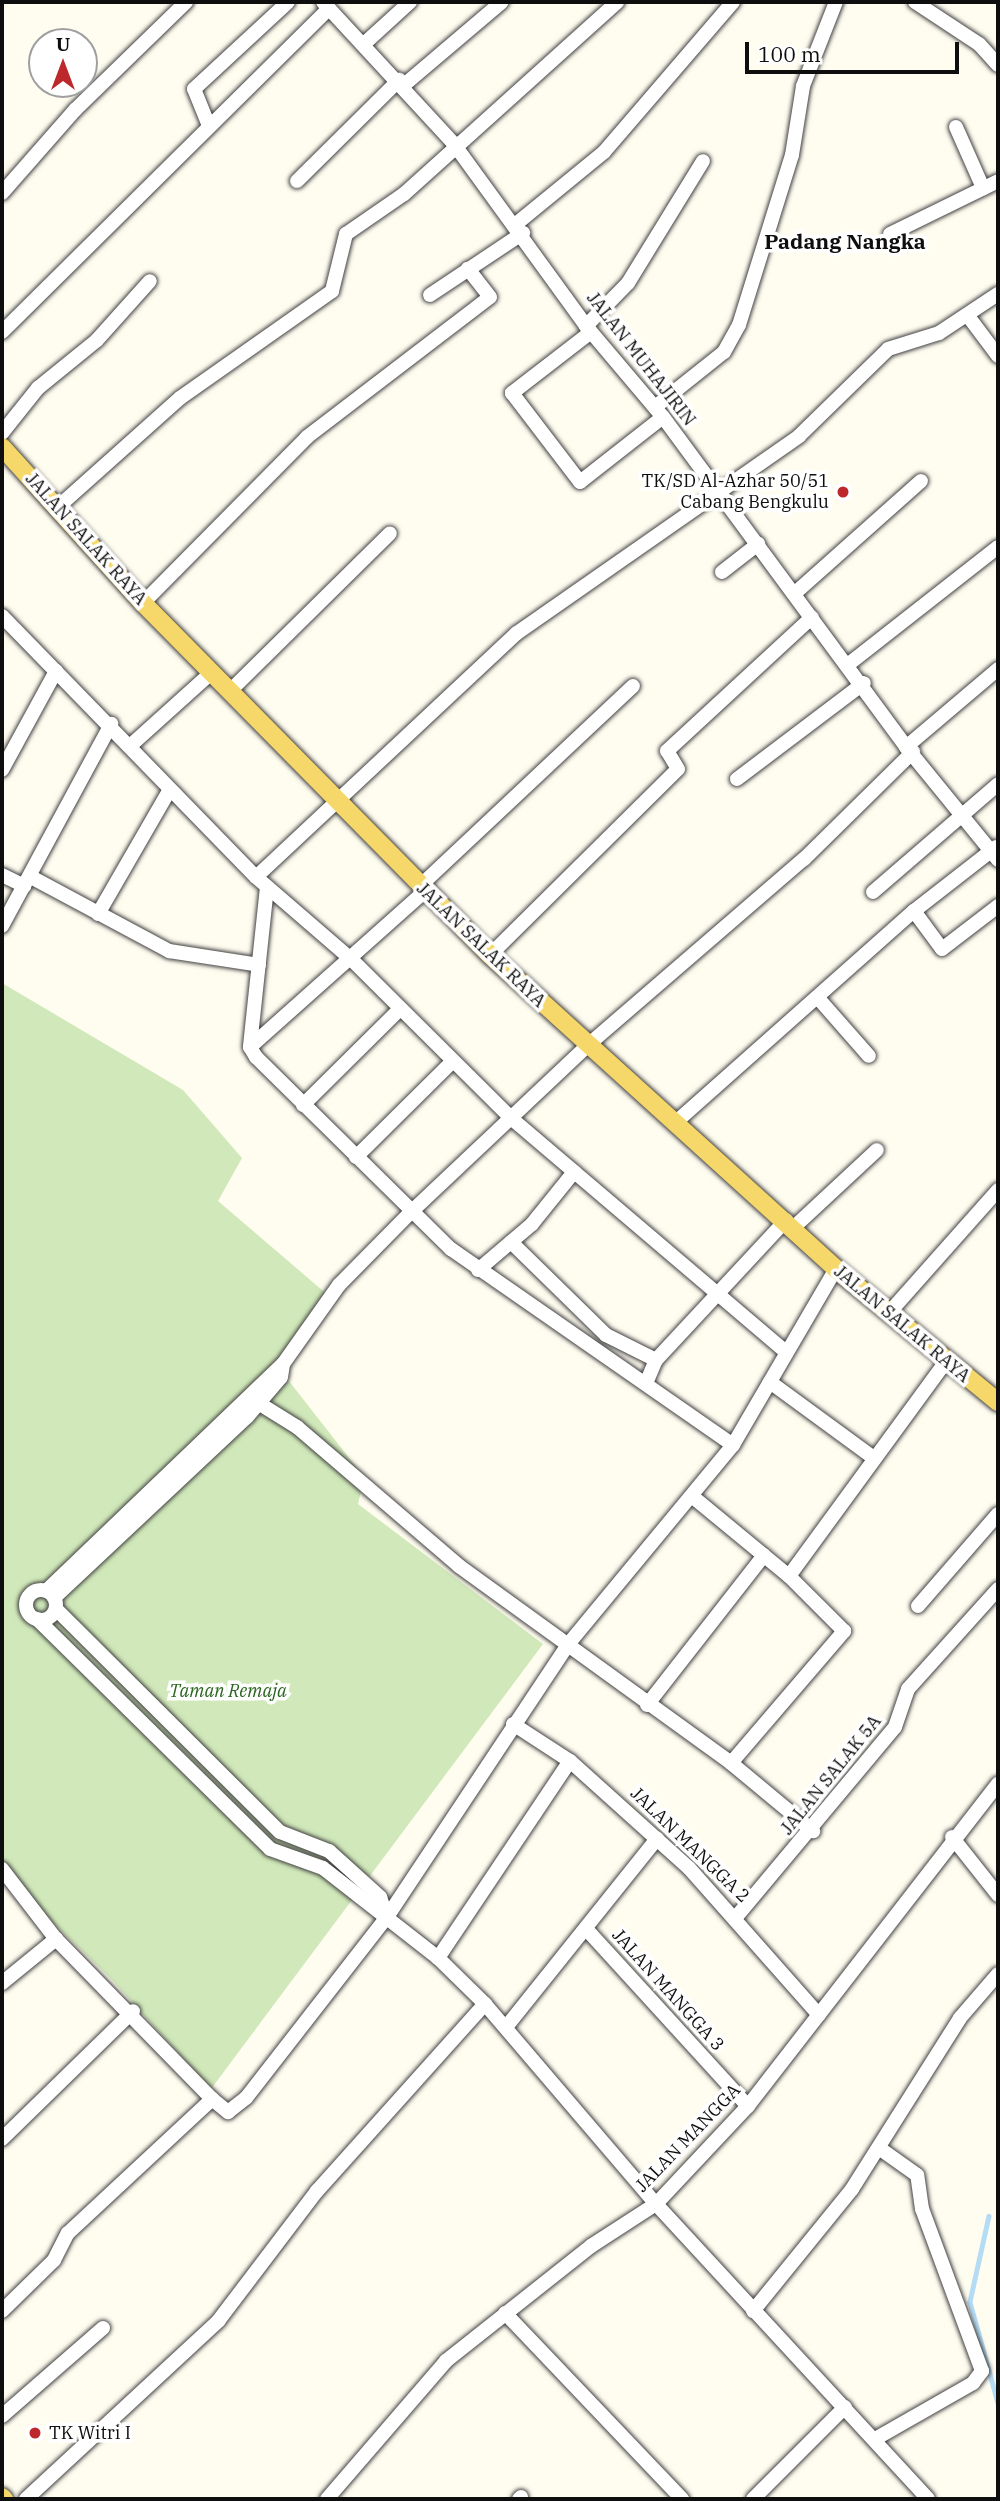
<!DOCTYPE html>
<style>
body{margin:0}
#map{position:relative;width:1000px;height:2501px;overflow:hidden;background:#fffcf0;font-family:"IBM Plex Serif",serif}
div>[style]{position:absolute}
.green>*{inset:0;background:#d1e9ba}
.stream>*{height:4.5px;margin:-2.25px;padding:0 2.25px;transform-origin:2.25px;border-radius:2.25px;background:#b5dcf5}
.roads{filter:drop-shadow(0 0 2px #414141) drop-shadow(0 0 2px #414141)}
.minor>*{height:14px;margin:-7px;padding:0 7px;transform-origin:7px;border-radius:7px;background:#fff}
.minor>.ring{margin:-7px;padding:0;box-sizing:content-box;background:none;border:14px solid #fff;border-radius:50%}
.major>*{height:18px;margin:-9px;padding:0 9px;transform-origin:9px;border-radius:9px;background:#f6d769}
.dots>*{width:19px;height:19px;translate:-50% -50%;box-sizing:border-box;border:4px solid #fff;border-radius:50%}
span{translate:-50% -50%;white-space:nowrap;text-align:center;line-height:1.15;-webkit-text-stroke:7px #fff;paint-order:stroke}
.street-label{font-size:18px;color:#0e0e0e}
.poi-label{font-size:18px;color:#0e0e0e}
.right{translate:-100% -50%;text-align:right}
.left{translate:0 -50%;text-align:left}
.park-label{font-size:18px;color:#2c651f;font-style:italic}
.quarter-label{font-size:21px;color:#0e0e0e;font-weight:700}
.frame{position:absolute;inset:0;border:4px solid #0e0e0e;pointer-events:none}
.north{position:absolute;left:28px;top:28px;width:70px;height:70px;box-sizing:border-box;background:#fff;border:2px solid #9f9f9f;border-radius:50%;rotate:0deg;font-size:19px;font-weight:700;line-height:28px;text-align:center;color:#0e0e0e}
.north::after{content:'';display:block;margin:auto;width:24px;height:32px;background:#bc282c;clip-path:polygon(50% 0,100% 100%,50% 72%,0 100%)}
.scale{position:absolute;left:745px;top:42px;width:214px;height:32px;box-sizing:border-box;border:4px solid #0e0e0e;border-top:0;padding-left:9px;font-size:21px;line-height:24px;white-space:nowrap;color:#0e0e0e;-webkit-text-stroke:5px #fff;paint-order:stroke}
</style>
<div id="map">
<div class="green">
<div style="clip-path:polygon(2px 983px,183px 1090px,242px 1158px,218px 1201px,329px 1296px,278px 1367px,364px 1477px,358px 1504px,543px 1644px,211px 2089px,111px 1979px,2px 1873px)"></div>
</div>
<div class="stream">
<div style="left:989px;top:2216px;width:88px;rotate:102.5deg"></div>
<div style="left:970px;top:2302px;width:105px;rotate:74.5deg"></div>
</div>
<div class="roads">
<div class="minor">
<div style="left:323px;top:2px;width:193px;rotate:47.3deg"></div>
<div style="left:454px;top:144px;width:225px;rotate:54deg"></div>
<div style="left:586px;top:326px;width:119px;rotate:49.8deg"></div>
<div style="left:663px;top:417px;width:410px;rotate:53.6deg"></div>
<div style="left:906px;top:747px;width:146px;rotate:50.8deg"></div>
<div style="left:915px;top:2px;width:77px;rotate:33.3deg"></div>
<div style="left:979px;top:44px;width:28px;rotate:48deg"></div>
<div style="left:365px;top:43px;width:61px;rotate:-42.3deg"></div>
<div style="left:404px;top:85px;width:128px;rotate:-40.3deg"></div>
<div style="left:209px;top:126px;width:40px;rotate:-112deg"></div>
<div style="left:194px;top:89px;width:128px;rotate:-42.8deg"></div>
<div style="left:956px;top:127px;width:67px;rotate:66.1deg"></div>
<div style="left:297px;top:181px;width:144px;rotate:-44.7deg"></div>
<div style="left:2px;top:193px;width:111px;rotate:-48.7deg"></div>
<div style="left:75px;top:110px;width:155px;rotate:-44.2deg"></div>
<div style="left:516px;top:224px;width:114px;rotate:-39.3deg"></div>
<div style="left:604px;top:152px;width:198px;rotate:-49.3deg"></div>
<div style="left:890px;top:234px;width:120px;rotate:-26.1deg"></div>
<div style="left:430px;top:295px;width:112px;rotate:-33.7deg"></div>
<div style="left:968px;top:316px;width:50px;rotate:53.1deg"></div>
<div style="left:586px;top:326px;width:60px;rotate:-45.7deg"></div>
<div style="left:628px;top:283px;width:143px;rotate:-58.4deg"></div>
<div style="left:2px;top:332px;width:460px;rotate:-44.7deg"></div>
<div style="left:591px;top:332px;width:100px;rotate:142.3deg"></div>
<div style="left:512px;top:393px;width:112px;rotate:52.6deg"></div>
<div style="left:580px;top:482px;width:105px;rotate:-38.1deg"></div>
<div style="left:655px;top:407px;width:88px;rotate:-38.6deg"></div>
<div style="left:724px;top:352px;width:31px;rotate:-61deg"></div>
<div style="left:739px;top:325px;width:178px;rotate:-72.7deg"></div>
<div style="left:792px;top:155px;width:70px;rotate:-80.9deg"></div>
<div style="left:803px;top:86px;width:90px;rotate:-68.6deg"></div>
<div style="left:2px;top:433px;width:58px;rotate:-51.3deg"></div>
<div style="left:38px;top:388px;width:76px;rotate:-39.1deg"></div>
<div style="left:97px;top:340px;width:79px;rotate:-48.1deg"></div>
<div style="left:58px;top:507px;width:164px;rotate:-41.8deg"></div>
<div style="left:180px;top:398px;width:186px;rotate:-35.1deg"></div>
<div style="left:332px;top:291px;width:59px;rotate:-76.2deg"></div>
<div style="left:346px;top:234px;width:70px;rotate:-34.6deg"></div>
<div style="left:404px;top:194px;width:287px;rotate:-42deg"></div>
<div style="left:722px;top:572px;width:46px;rotate:-37.9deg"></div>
<div style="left:794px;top:594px;width:170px;rotate:-41.7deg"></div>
<div style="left:143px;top:603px;width:233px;rotate:-45.3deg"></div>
<div style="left:307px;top:437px;width:230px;rotate:-37.4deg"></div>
<div style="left:490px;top:297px;width:36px;rotate:-128deg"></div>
<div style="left:2px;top:616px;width:364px;rotate:45.8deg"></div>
<div style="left:256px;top:877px;width:125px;rotate:40.8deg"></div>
<div style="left:351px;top:959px;width:226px;rotate:44.8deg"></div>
<div style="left:511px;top:1118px;width:361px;rotate:40.4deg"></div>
<div style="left:850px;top:663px;width:188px;rotate:-38.1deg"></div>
<div style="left:231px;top:690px;width:223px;rotate:-44.6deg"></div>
<div style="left:130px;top:746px;width:109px;rotate:-42deg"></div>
<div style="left:906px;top:747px;width:121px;rotate:-40.3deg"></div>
<div style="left:2px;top:770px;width:113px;rotate:-61.4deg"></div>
<div style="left:737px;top:779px;width:159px;rotate:-37.1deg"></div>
<div style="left:2px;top:875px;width:25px;rotate:26deg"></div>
<div style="left:31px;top:877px;width:157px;rotate:28.2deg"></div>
<div style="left:169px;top:951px;width:91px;rotate:8.8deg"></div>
<div style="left:256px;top:877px;width:357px;rotate:-43.1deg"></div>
<div style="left:517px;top:633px;width:344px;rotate:-34.9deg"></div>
<div style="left:799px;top:436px;width:124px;rotate:-44.3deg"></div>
<div style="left:888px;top:349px;width:53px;rotate:-17.4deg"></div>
<div style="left:939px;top:333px;width:71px;rotate:-33.5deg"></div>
<div style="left:420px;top:886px;width:292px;rotate:-43.2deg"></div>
<div style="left:267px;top:887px;width:161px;rotate:96.1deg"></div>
<div style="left:250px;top:1047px;width:12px;rotate:59deg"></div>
<div style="left:256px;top:1057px;width:274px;rotate:44.6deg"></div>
<div style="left:451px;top:1249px;width:343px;rotate:34.8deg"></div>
<div style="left:873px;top:892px;width:165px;rotate:-40.8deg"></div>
<div style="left:914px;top:911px;width:47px;rotate:53.6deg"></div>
<div style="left:942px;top:949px;width:71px;rotate:-37.5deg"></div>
<div style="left:98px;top:914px;width:142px;rotate:-60deg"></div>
<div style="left:2px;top:926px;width:230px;rotate:-61.6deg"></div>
<div style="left:490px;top:955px;width:264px;rotate:-44.7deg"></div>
<div style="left:678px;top:769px;width:21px;rotate:-121deg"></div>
<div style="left:667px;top:751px;width:197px;rotate:-42.7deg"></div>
<div style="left:818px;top:998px;width:77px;rotate:48.7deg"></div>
<div style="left:250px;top:1047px;width:234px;rotate:-41.7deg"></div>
<div style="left:303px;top:1105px;width:136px;rotate:-44.7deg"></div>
<div style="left:676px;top:1122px;width:318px;rotate:-41.6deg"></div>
<div style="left:914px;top:911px;width:104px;rotate:-38deg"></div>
<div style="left:356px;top:1157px;width:136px;rotate:-44.7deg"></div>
<div style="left:794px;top:1227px;width:113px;rotate:-42.9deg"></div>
<div style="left:511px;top:1242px;width:133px;rotate:44.4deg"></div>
<div style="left:606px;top:1335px;width:56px;rotate:26.6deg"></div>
<div style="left:478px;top:1270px;width:71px;rotate:-40.4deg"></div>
<div style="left:532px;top:1224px;width:67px;rotate:-51.1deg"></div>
<div style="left:888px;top:1314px;width:166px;rotate:-48.4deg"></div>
<div style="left:647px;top:1381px;width:23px;rotate:-67deg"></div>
<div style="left:656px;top:1360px;width:191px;rotate:-47.1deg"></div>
<div style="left:770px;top:1382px;width:129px;rotate:36.2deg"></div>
<div style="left:260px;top:1404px;width:44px;rotate:31.9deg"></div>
<div style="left:297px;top:1427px;width:213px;rotate:40.6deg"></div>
<div style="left:459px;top:1566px;width:336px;rotate:35.9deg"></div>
<div style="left:731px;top:1763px;width:107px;rotate:39.7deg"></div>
<div style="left:693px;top:1497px;width:124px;rotate:39.5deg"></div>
<div style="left:789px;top:1576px;width:264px;rotate:-53.8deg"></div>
<div class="ring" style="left:26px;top:1590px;width:16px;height:16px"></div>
<div style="left:46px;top:1591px;width:328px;rotate:-43.8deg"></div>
<div style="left:283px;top:1364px;width:97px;rotate:-54.7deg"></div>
<div style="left:339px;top:1285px;width:104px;rotate:-45.4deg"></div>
<div style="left:412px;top:1211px;width:241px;rotate:-43.3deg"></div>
<div style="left:587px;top:1046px;width:286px;rotate:-40.8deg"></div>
<div style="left:804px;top:859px;width:153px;rotate:-44.5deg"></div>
<div style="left:54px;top:1598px;width:265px;rotate:-43.2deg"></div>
<div style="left:247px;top:1417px;width:52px;rotate:-49.6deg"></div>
<div style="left:281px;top:1377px;width:13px;rotate:-81deg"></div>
<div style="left:918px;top:1606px;width:122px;rotate:-49deg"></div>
<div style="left:56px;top:1609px;width:316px;rotate:44.9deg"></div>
<div style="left:280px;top:1832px;width:53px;rotate:21.2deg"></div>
<div style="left:329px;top:1851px;width:69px;rotate:42deg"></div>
<div style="left:380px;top:1897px;width:21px;rotate:71deg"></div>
<div style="left:37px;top:1619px;width:327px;rotate:44.6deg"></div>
<div style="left:270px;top:1849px;width:56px;rotate:19.7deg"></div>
<div style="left:323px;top:1868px;width:146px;rotate:38deg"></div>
<div style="left:438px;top:1958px;width:66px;rotate:44.4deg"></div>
<div style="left:485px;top:2004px;width:263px;rotate:49.5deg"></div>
<div style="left:656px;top:2204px;width:401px;rotate:47.3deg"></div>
<div style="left:647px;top:1705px;width:190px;rotate:-52deg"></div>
<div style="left:513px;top:1724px;width:68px;rotate:33deg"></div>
<div style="left:570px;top:1761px;width:160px;rotate:42deg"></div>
<div style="left:689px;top:1868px;width:196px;rotate:48.5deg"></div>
<div style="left:731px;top:1763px;width:174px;rotate:-49.4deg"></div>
<div style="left:844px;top:1631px;width:78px;rotate:-135deg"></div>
<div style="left:952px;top:1837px;width:74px;rotate:51.6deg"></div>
<div style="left:2px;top:1869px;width:88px;rotate:52.4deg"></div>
<div style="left:737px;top:1916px;width:246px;rotate:-50.1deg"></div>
<div style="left:895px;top:1727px;width:40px;rotate:-71.1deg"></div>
<div style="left:908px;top:1689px;width:135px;rotate:-48deg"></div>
<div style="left:588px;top:1931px;width:237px;rotate:47.6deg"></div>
<div style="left:438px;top:1958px;width:237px;rotate:-56.2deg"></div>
<div style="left:2px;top:1983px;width:70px;rotate:-39.2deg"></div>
<div style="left:56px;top:1939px;width:223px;rotate:45.7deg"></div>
<div style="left:212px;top:2099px;width:21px;rotate:39deg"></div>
<div style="left:228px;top:2112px;width:23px;rotate:-38deg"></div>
<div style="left:246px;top:2098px;width:229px;rotate:-52.1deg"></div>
<div style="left:387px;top:1917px;width:330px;rotate:-56.4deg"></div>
<div style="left:570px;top:1642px;width:256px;rotate:-50.4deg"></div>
<div style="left:733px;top:1445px;width:204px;rotate:-59.7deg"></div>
<div style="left:507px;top:2026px;width:240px;rotate:-51.3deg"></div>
<div style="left:2px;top:2139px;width:183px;rotate:-44.3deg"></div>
<div style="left:2px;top:2311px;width:73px;rotate:-44.4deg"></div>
<div style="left:54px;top:2260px;width:30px;rotate:-63deg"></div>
<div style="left:68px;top:2233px;width:197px;rotate:-42.9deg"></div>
<div style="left:753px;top:2311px;width:157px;rotate:-50.9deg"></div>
<div style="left:852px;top:2189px;width:202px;rotate:-57.7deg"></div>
<div style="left:960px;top:2018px;width:58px;rotate:-49.2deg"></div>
<div style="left:505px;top:2313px;width:257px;rotate:46.4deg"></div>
<div style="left:2px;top:2416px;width:134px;rotate:-41.1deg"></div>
<div style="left:875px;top:2439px;width:113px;rotate:-29.7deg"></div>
<div style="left:973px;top:2383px;width:15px;rotate:-53deg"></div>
<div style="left:982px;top:2371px;width:173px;rotate:-110.3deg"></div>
<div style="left:922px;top:2209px;width:34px;rotate:-98deg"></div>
<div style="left:917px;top:2175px;width:47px;rotate:-144.6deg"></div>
<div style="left:26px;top:2499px;width:263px;rotate:-42.8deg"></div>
<div style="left:219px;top:2320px;width:162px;rotate:-52.8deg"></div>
<div style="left:317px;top:2191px;width:251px;rotate:-48.1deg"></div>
<div style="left:327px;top:2499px;width:182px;rotate:-49.2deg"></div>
<div style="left:446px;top:2361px;width:185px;rotate:-38.4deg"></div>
<div style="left:591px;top:2246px;width:77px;rotate:-32.9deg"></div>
<div style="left:656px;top:2204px;width:134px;rotate:-46.8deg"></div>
<div style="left:748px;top:2106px;width:408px;rotate:-52.2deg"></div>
<div style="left:519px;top:2499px;width:3px;rotate:-45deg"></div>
<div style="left:753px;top:2499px;width:130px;rotate:-45deg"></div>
</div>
<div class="major">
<div style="left:2px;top:447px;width:210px;rotate:47.9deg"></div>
<div style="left:143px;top:603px;width:494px;rotate:45.4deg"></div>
<div style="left:490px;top:955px;width:467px;rotate:42.2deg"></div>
<div style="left:836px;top:1269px;width:210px;rotate:39.4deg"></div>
<div style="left:2px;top:2497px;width:3px;rotate:45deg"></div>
</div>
</div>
<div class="dots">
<div style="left:843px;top:492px;background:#bc282c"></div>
<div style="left:35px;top:2433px;background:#bc282c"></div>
</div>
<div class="street-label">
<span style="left:641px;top:359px;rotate:52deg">JALAN MUHAJIRIN</span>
<span style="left:86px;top:539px;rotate:48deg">JALAN SALAK RAYA</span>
<span style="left:481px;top:945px;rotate:44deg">JALAN SALAK RAYA</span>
<span style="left:902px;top:1324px;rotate:40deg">JALAN SALAK RAYA</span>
<span style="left:831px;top:1775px;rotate:-51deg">JALAN SALAK 5A</span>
<span style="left:690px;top:1845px;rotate:44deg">JALAN MANGGA 2</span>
<span style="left:668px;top:1990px;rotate:48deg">JALAN MANGGA 3</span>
<span style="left:688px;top:2138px;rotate:-46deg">JALAN MANGGA</span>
</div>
<div class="poi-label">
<span class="right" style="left:829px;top:492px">TK/SD Al-Azhar 50/51<br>Cabang Bengkulu</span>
<span class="left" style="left:49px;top:2433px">TK Witri I</span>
</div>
<div class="park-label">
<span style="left:228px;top:1691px">Taman Remaja</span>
</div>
<div class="quarter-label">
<span style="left:845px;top:241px">Padang Nangka</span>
</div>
<div class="frame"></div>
<div class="north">U</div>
<div class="scale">100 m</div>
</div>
